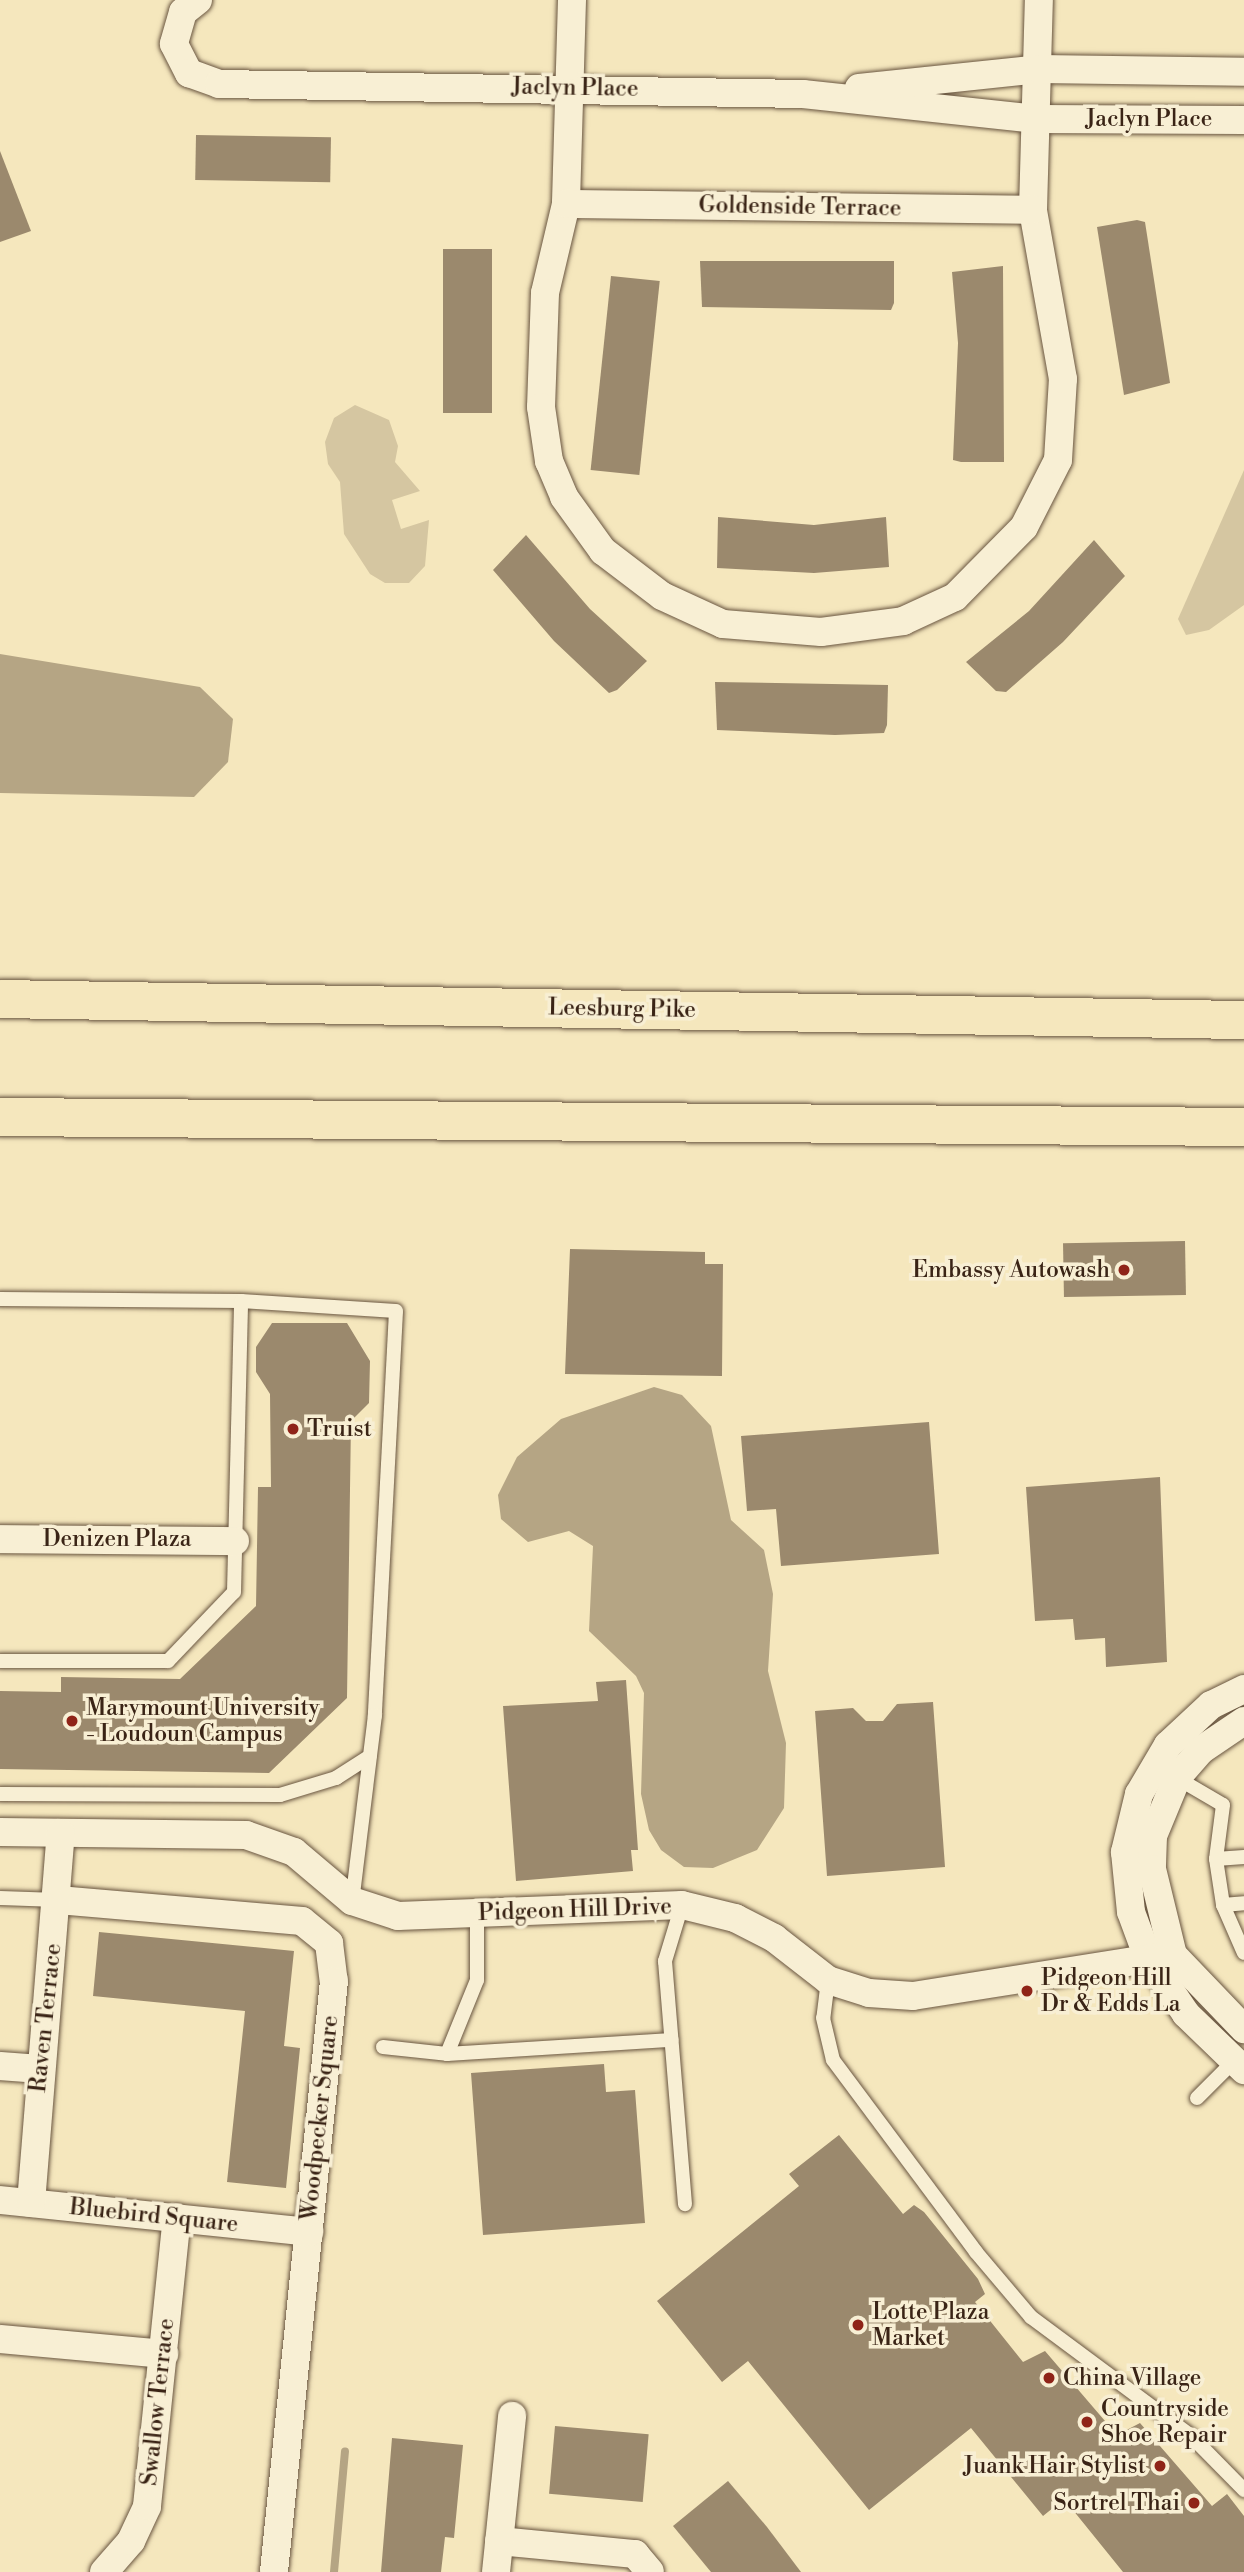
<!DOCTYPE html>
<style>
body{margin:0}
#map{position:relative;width:1244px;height:2572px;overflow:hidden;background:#f5e7bd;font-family:"Libre Bodoni",serif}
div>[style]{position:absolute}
.green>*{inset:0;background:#d5c6a1}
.water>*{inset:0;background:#b5a584}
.stream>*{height:8px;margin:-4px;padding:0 4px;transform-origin:4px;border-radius:4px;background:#b5a584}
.building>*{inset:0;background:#9b896d;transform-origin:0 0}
.roads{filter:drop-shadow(0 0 2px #695540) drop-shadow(0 0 2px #695540)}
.service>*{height:14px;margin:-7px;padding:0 7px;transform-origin:7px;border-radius:7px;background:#f8efd4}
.minor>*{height:28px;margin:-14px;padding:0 14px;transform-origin:14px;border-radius:14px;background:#f8efd4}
.trunk>*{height:38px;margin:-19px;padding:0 19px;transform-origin:19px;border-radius:19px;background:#f5e7bd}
.dots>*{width:19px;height:19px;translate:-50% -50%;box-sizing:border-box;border:4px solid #f8efd4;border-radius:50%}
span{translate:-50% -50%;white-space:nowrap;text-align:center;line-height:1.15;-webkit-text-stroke:7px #f8efd4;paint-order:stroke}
.street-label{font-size:23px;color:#3a2416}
.poi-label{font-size:23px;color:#3a2416}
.right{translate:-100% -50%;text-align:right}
.left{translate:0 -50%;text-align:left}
</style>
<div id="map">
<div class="green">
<div style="clip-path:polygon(355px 405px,389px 420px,398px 446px,395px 462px,420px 491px,392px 500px,401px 529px,429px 520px,425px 566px,409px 583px,385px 583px,370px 574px,344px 534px,340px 482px,328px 464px,325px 442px,334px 418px)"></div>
<div style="clip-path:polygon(1244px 470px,1244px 605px,1209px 630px,1186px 635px,1178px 619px)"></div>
</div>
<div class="water">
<div style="clip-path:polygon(0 654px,200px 687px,233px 719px,228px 762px,194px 797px,0 793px)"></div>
<div style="clip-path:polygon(654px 1387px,682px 1395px,711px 1426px,731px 1520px,764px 1550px,773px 1594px,768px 1671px,786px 1743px,784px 1808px,757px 1850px,713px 1868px,684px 1867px,661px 1850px,649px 1830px,641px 1794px,644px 1693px,636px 1676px,589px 1631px,593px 1546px,569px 1531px,528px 1542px,501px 1519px,498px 1495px,517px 1457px,561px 1419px)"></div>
</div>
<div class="stream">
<div style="left:334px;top:2572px;width:121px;rotate:-84.8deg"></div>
</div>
<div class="building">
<div style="left:196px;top:135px;width:135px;height:45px;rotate:1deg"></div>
<div style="clip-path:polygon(0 151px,31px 231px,0 242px)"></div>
<div style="clip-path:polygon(1137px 220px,1145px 222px,1170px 383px,1124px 395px,1097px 227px)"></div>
<div style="left:443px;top:249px;width:49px;height:164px"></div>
<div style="clip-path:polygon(700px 261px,894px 261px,894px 303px,891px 310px,702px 307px)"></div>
<div style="clip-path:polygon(1003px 266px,1004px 462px,961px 462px,953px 460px,958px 343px,952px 272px)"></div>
<div style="left:611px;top:276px;width:49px;height:195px;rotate:6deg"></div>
<div style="clip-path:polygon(718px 517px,814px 525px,886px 517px,889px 567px,814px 573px,717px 568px)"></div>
<div style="clip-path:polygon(526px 535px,590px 609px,647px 661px,617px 690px,609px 693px,554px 641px,493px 570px)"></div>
<div style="clip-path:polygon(1094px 540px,1125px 576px,1063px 642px,1006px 692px,996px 691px,966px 662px,1029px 611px)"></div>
<div style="clip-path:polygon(715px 682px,888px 685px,887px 725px,884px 733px,835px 735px,717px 730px)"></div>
<div style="left:1185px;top:1241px;width:54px;height:122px;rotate:89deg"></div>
<div style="clip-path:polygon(570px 1249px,705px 1252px,705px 1264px,723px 1264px,722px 1376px,565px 1374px)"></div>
<div style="clip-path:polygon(272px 1323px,347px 1323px,370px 1361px,369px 1403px,351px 1421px,347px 1698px,269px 1773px,0 1769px,0 1691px,61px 1692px,61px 1677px,180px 1679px,256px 1606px,258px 1487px,271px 1487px,270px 1394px,256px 1372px,256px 1347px)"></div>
<div style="clip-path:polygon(929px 1422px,939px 1554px,781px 1566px,776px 1509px,747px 1511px,741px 1436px)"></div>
<div style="clip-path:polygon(1160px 1477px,1167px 1662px,1106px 1667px,1105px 1638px,1075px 1640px,1073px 1619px,1035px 1621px,1026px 1487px)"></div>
<div style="clip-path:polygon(626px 1680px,638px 1850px,631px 1850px,633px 1871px,516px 1881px,503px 1706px,598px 1701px,596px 1682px)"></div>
<div style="clip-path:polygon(933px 1702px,945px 1867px,827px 1876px,815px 1711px,853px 1708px,866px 1721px,883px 1721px,897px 1704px)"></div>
<div style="clip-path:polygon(99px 1932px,294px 1951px,284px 2046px,300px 2048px,286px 2188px,227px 2182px,245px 2011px,93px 1996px)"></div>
<div style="clip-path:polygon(604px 2064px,606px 2092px,635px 2090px,645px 2223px,483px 2235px,471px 2073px)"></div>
<div style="clip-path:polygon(839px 2135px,903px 2214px,914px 2205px,924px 2212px,978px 2279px,985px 2294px,975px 2302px,1023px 2362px,1045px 2351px,1117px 2435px,1140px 2423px,1212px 2506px,1227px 2494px,1244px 2516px,1244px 2572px,1123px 2572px,1064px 2499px,1043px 2516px,971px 2428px,869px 2510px,748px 2361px,722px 2382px,657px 2301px,799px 2186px,789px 2174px)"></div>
<div style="left:555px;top:2426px;width:94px;height:68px;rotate:5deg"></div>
<div style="clip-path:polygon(392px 2438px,463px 2445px,454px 2538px,445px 2537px,441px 2572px,381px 2572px)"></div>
<div style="clip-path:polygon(728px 2481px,767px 2527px,801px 2572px,711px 2572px,673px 2526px)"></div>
</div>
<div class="roads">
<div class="service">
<div style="left:0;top:1299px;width:241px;rotate:0.5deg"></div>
<div style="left:241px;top:1301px;width:155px;rotate:3.7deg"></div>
<div style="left:396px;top:1311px;width:405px;rotate:93deg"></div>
<div style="left:375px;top:1715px;width:187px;rotate:97deg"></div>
<div style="left:0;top:1661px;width:168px"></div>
<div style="left:168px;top:1661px;width:95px;rotate:-46.3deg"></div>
<div style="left:234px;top:1592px;width:291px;rotate:-88.6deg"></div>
<div style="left:1177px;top:1778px;width:53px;rotate:30.4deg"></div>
<div style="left:1223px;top:1805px;width:54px;rotate:97.4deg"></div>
<div style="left:1216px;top:1859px;width:47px;rotate:81.3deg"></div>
<div style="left:1223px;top:1905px;width:52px;rotate:66.4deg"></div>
<div style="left:0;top:1794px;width:280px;rotate:0.2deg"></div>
<div style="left:280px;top:1795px;width:59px;rotate:-16.9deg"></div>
<div style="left:336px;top:1778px;width:40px;rotate:-32.9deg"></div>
<div style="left:1216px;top:1859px;width:28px;rotate:-4deg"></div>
<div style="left:0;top:1898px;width:58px;rotate:2deg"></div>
<div style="left:682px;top:1905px;width:59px;rotate:106.9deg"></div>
<div style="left:665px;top:1961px;width:244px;rotate:85.3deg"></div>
<div style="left:1223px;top:1905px;width:21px;rotate:-5deg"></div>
<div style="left:828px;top:1980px;width:38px;rotate:97deg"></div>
<div style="left:823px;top:2018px;width:43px;rotate:76.6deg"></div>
<div style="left:833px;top:2060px;width:239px;rotate:53.3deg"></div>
<div style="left:976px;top:2252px;width:85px;rotate:49.8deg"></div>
<div style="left:1031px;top:2317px;width:199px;rotate:36.6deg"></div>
<div style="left:1191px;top:2436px;width:76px;rotate:45.5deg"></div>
<div style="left:383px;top:2047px;width:64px;rotate:6.2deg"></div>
<div style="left:447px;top:2054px;width:225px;rotate:-3.6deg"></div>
<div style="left:447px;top:2054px;width:80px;rotate:-67.9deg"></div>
<div style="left:477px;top:1980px;width:66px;rotate:-90deg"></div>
<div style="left:1197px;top:2098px;width:58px;rotate:-45deg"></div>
</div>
<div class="minor">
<div style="left:198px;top:0;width:19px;rotate:141deg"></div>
<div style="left:183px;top:12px;width:33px;rotate:106deg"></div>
<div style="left:174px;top:44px;width:33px;rotate:63deg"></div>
<div style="left:189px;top:73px;width:32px;rotate:20deg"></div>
<div style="left:219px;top:84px;width:584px;rotate:0.98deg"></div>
<div style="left:803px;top:94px;width:235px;rotate:6.1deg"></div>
<div style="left:1037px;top:119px;width:207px;rotate:0.3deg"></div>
<div style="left:572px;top:0;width:204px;rotate:91.7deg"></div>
<div style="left:566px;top:204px;width:91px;rotate:103.3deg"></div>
<div style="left:545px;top:293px;width:114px;rotate:92deg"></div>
<div style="left:541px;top:407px;width:55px;rotate:81.6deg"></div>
<div style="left:549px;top:461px;width:39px;rotate:67deg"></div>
<div style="left:564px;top:497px;width:67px;rotate:54.2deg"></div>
<div style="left:603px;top:551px;width:74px;rotate:37.3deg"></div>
<div style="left:662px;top:596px;width:67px;rotate:24.7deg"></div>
<div style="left:723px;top:624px;width:98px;rotate:4.7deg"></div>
<div style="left:821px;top:632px;width:83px;rotate:-7.6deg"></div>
<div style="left:903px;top:621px;width:57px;rotate:-24.8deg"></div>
<div style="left:955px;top:597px;width:98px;rotate:-45.4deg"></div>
<div style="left:1024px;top:527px;width:75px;rotate:-63.1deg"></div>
<div style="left:1058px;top:460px;width:81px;rotate:-86.5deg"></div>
<div style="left:1063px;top:379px;width:172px;rotate:-100.1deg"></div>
<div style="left:1033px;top:210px;width:210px;rotate:-88.4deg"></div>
<div style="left:859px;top:88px;width:181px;rotate:-6deg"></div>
<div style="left:1039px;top:69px;width:205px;rotate:0.8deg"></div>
<div style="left:566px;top:204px;width:467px;rotate:0.7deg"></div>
<div style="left:0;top:1539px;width:235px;rotate:0.5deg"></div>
<div style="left:1244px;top:1689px;width:37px;rotate:154deg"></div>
<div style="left:1211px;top:1705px;width:59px;rotate:137.1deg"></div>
<div style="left:1168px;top:1745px;width:57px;rotate:120.6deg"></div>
<div style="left:1139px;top:1794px;width:60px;rotate:103.6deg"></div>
<div style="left:1125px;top:1852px;width:60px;rotate:84.3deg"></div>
<div style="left:1131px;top:1912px;width:49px;rotate:69.7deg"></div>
<div style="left:1148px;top:1958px;width:68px;rotate:55.8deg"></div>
<div style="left:1186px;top:2014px;width:81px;rotate:44deg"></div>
<div style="left:1244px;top:1721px;width:52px;rotate:146deg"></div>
<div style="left:1201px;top:1750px;width:37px;rotate:131deg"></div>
<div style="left:1177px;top:1778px;width:63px;rotate:112.5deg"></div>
<div style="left:1153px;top:1836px;width:33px;rotate:92deg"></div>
<div style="left:1152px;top:1869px;width:89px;rotate:76.3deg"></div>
<div style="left:1173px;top:1955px;width:103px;rotate:46.2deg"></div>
<div style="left:0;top:1832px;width:246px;rotate:0.7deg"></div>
<div style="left:246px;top:1835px;width:51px;rotate:19.5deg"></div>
<div style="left:294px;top:1852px;width:76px;rotate:40.2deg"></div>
<div style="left:352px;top:1901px;width:48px;rotate:18.1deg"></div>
<div style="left:398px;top:1916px;width:284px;rotate:-2.2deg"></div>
<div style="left:682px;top:1905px;width:55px;rotate:13.8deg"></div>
<div style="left:735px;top:1918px;width:44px;rotate:27.1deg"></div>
<div style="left:774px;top:1938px;width:68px;rotate:37.9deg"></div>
<div style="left:828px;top:1980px;width:43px;rotate:17.6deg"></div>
<div style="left:869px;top:1993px;width:44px;rotate:3.9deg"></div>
<div style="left:913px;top:1996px;width:263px;rotate:-9deg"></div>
<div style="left:58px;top:1900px;width:245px;rotate:4.9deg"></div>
<div style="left:302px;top:1921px;width:35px;rotate:39deg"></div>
<div style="left:329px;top:1943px;width:38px;rotate:83deg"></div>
<div style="left:334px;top:1981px;width:594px;rotate:95.8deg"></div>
<div style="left:0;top:2066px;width:40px;rotate:4.3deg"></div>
<div style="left:0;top:2200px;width:311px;rotate:5.9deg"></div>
<div style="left:31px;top:2203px;width:371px;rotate:-85.4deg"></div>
<div style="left:0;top:2339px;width:165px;rotate:5.2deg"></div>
<div style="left:499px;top:2541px;width:137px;rotate:5.5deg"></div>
<div style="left:635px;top:2554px;width:23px;rotate:50deg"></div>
<div style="left:104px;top:2572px;width:41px;rotate:-48.9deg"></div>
<div style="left:131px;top:2541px;width:38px;rotate:-65deg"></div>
<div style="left:147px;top:2506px;width:290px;rotate:-84.1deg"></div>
<div style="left:496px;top:2572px;width:157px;rotate:-84.1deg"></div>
</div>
<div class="trunk">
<div style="left:0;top:999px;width:1244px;rotate:0.97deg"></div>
<div style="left:0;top:1117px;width:1244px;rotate:0.46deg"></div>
</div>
</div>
<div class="dots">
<div style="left:1124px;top:1270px;background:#8f2418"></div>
<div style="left:293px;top:1429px;background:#8f2418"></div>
<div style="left:72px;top:1721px;background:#8f2418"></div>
<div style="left:1027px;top:1991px;background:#8f2418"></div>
<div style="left:858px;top:2325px;background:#8f2418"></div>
<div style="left:1049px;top:2378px;background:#8f2418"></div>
<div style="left:1087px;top:2422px;background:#8f2418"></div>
<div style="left:1160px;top:2466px;background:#8f2418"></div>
<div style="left:1194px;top:2503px;background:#8f2418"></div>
</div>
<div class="street-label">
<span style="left:575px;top:88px;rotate:1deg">Jaclyn Place</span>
<span style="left:1149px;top:119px">Jaclyn Place</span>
<span style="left:800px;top:207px;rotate:1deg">Goldenside Terrace</span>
<span style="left:622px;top:1009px;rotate:1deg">Leesburg Pike</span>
<span style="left:117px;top:1539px">Denizen Plaza</span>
<span style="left:575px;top:1910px;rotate:-2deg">Pidgeon Hill Drive</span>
<span style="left:46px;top:2018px;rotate:-84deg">Raven Terrace</span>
<span style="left:320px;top:2118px;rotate:-84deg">Woodpecker Square</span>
<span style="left:154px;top:2216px;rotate:6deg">Bluebird Square</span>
<span style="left:158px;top:2402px;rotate:-84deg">Swallow Terrace</span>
</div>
<div class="poi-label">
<span class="right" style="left:1110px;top:1270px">Embassy Autowash</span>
<span class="left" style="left:307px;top:1429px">Truist</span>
<span class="left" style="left:86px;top:1721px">Marymount University<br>- Loudoun Campus</span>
<span class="left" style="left:1041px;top:1991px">Pidgeon Hill<br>Dr &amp; Edds La</span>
<span class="left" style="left:872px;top:2325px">Lotte Plaza<br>Market</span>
<span class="left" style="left:1063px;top:2378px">China Village</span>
<span class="left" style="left:1101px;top:2422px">Countryside<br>Shoe Repair</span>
<span class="right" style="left:1146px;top:2466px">Juank Hair Stylist</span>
<span class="right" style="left:1180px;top:2503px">Sortrel Thai</span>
</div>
</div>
